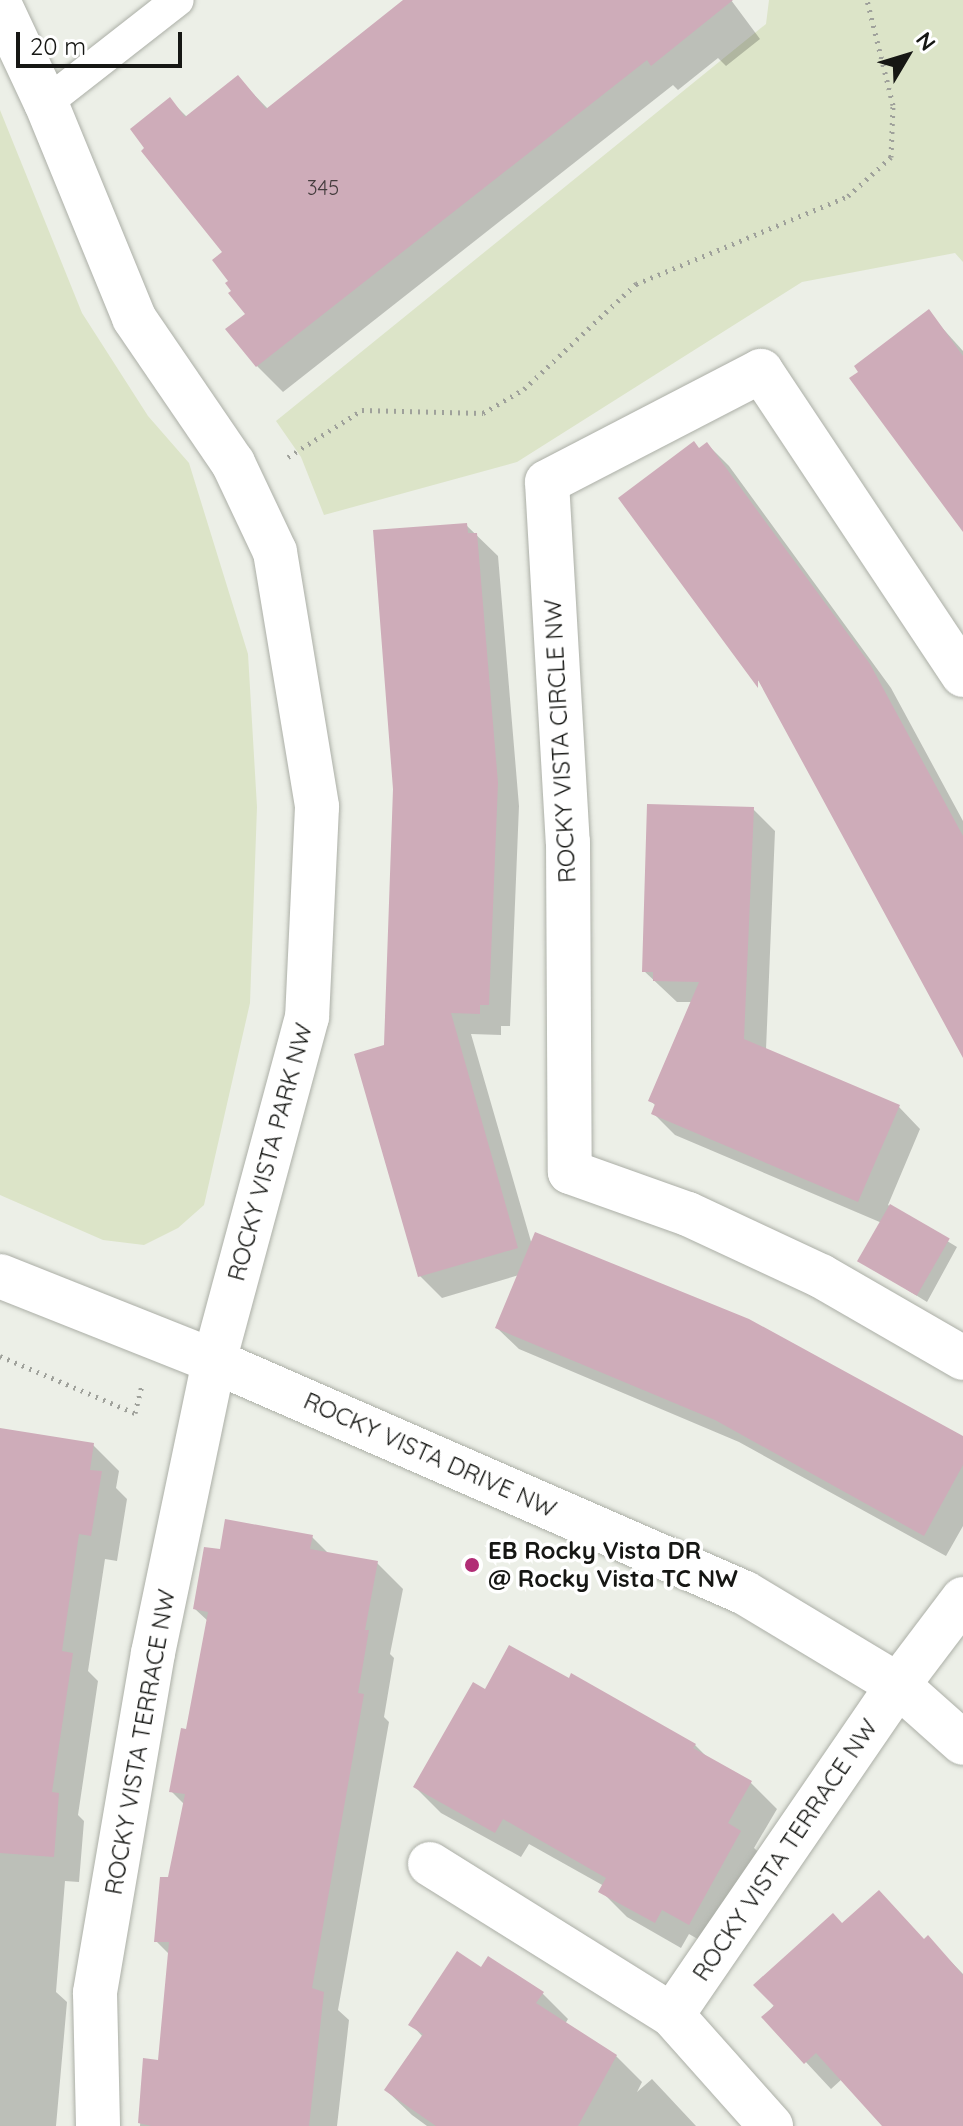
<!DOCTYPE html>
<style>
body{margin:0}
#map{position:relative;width:963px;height:2126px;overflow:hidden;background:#ecefe7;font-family:Quicksand,sans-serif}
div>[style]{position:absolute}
.green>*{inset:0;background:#dce4c8}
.shadow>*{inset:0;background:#0003}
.building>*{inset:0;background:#ceacb9;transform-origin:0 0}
.path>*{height:5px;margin-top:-2.5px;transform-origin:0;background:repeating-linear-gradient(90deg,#9fa19b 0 2px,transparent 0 8px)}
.roads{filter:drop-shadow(0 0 2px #acafa7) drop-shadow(0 0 2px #acafa7)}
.lane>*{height:32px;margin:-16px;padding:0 16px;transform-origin:16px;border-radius:16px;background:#fff}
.street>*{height:44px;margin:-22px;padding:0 22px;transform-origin:22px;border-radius:22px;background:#fff}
.dots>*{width:22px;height:22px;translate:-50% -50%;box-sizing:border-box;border:4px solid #fff;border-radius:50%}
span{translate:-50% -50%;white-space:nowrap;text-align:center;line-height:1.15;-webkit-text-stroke:7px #fff;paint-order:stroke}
.number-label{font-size:20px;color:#443c3d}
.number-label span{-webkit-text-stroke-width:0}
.street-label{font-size:24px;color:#161714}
.poi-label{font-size:24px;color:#161714;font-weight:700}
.left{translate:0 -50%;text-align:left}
.north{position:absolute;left:867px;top:16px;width:80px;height:80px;-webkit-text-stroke:6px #fff;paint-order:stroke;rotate:52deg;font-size:22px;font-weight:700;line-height:32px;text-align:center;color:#161714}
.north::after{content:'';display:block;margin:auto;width:28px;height:36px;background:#161714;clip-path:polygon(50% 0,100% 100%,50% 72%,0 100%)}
.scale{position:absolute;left:16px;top:32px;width:166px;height:36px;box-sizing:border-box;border:4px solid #161714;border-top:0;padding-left:10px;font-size:24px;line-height:28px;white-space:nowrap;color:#161714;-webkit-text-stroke:6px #fff;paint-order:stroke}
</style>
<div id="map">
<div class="green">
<div style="clip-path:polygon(769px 0,963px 0,963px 262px,955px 253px,802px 282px,517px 462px,324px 515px,301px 457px,276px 421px,766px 24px)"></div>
<div style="clip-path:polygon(0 110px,82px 313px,148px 416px,189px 463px,248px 654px,257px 807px,250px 1003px,204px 1205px,178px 1228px,144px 1245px,103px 1240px,0 1195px)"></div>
</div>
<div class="shadow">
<div style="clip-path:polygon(406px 0,731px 0,760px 39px,726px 66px,718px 58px,678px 90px,673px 85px,283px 392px,257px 366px,247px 314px,231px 281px,225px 252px,170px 100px,188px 118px,238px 78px,269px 110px)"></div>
<div style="clip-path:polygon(928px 312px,963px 351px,963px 528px)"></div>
<div style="clip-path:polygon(707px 444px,729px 466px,891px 688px,963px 821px,963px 1053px,770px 696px,621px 498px)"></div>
<div style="clip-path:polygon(466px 525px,498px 556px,519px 806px,510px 1026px,501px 1026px,501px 1035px,471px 1034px,532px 1245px,963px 1438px,963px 1526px,946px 1556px,739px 1442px,519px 1349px,497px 1328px,519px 1275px,442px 1298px,420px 1276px,386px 1047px)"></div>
<div style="clip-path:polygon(753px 809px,775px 831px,766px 1050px,899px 1107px,920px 1129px,888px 1205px,957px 1247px,927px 1302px,861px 1261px,882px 1223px,675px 1135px,653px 1113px,656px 1106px,650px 1100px,693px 1002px,677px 1002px,644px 971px)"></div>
<div style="clip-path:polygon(0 1430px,93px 1445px,119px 1471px,116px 1488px,127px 1499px,117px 1561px,105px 1559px,88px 1671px,98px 1681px,78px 1815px,84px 1821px,79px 1882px,65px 1881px,56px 1992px,67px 2002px,56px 2126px,0 2126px)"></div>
<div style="clip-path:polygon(312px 1537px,330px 1555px,377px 1563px,403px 1589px,390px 1654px,394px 1658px,384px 1717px,389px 1722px,338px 2010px,349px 2020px,337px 2126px,140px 2126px,144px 2060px,160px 2062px,170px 1955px,156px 1941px,185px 1805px,171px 1791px,188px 1731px,209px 1622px,195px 1609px,222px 1551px)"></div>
<div style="clip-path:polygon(486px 1692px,695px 1745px,708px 1758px,751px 1783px,777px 1809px,754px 1848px,765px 1858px,715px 1949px,689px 1934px,681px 1948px,627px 1917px,601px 1891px,604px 1886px,529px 1844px,521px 1857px,441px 1813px,415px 1787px)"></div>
<div style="clip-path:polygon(842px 1925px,925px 1941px,928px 1938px,963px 1974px,963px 2126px,885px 2126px,842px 2079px,831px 2089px,764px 2017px)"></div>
<div style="clip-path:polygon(481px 1969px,543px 1994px,568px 2019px,565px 2024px,616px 2056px,642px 2082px,637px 2092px,652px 2079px,696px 2126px,427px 2126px,412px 2115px,386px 2090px,423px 2037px,411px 2024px)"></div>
</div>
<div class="building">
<div style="clip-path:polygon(403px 0,733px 0,651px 66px,647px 60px,256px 367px,225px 329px,245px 314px,228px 293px,231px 291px,225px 283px,228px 281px,212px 260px,222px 252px,141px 151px,144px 148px,130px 129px,170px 97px,185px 117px,238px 75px,266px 109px)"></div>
<div style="clip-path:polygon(929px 309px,963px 356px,963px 532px,849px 378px,858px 372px,854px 366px)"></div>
<div style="clip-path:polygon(694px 441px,699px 448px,707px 442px,870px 664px,963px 836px,963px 1058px,758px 680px,758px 688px,618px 498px)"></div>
<div style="clip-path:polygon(467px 523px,468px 533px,477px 533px,498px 783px,489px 1005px,480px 1005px,480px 1014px,451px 1013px,518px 1248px,418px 1277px,354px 1054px,384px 1045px,393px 789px,373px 530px)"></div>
<div style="clip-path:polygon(647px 804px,754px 807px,744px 1039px,900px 1105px,858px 1202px,651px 1114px,655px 1104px,648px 1101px,699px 982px,653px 981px,653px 972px,642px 972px)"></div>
<div style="left:890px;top:1204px;width:69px;height:66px;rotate:30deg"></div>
<div style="clip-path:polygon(535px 1232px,749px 1319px,963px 1436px,963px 1465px,924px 1536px,715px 1420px,495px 1328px)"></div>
<div style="clip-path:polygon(0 1428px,94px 1443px,90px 1470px,102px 1471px,91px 1536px,79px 1534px,62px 1651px,73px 1653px,52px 1792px,59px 1793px,54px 1857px,0 1853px)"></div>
<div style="clip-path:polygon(225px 1519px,313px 1535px,310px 1549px,378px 1561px,365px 1630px,369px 1630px,358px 1693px,364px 1694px,312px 1988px,324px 1992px,309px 2126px,152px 2126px,138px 2123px,143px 2058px,158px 2060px,169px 1942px,154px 1942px,160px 1877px,168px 1877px,185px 1794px,169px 1792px,181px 1728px,186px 1729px,208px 1612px,193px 1609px,204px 1547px,220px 1549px)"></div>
<div style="clip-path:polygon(509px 1645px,569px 1678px,571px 1673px,696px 1744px,693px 1748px,752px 1781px,728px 1823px,741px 1831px,689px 1925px,662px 1910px,655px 1923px,598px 1892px,606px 1878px,503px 1819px,495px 1833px,413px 1787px,473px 1682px,485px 1689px)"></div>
<div style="clip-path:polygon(879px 1890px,924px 1939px,928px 1935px,963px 1975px,963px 2126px,882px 2126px,816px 2053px,804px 2064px,761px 2017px,774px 2006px,753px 1985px,833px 1913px,842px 1923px)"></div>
<div style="clip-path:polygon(457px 1951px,481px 1967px,488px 1956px,544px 1992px,536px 2003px,617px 2055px,578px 2126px,436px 2126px,384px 2090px,423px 2034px,408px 2025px)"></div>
</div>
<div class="path">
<div style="left:288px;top:457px;width:88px;rotate:-32.4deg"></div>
<div style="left:362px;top:410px;width:121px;rotate:1.4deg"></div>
<div style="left:483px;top:413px;width:48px;rotate:-30.3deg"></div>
<div style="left:524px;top:389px;width:154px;rotate:-43.2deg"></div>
<div style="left:636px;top:284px;width:230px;rotate:-22.5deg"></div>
<div style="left:848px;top:196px;width:58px;rotate:-42.2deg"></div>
<div style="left:891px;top:157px;width:52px;rotate:-87.8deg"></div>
<div style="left:893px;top:105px;width:108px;rotate:-103.9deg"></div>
<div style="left:0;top:1356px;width:147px;rotate:22.9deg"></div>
<div style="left:135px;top:1413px;width:29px;rotate:-76deg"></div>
</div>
<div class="roads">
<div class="lane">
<div style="left:46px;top:103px;width:167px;rotate:-38deg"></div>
</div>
<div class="street">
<div style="left:0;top:5px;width:108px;rotate:64.9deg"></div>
<div style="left:46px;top:103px;width:232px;rotate:67.7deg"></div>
<div style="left:134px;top:318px;width:176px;rotate:55.7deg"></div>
<div style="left:233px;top:463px;width:98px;rotate:64.7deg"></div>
<div style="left:275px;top:552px;width:258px;rotate:80.6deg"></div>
<div style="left:317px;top:807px;width:210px;rotate:92.7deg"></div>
<div style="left:307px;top:1017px;width:356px;rotate:105.1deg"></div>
<div style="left:214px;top:1361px;width:298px;rotate:101.8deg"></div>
<div style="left:153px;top:1653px;width:345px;rotate:99.7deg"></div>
<div style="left:95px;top:1993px;width:133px;rotate:88.7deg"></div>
<div style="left:963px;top:675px;width:365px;rotate:-123.6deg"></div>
<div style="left:761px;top:371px;width:241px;rotate:152.6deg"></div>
<div style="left:547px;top:482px;width:361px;rotate:86.7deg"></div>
<div style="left:568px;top:842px;width:330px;rotate:89.7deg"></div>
<div style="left:570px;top:1172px;width:125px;rotate:19.6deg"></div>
<div style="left:688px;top:1214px;width:147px;rotate:25deg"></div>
<div style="left:821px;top:1276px;width:164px;rotate:30deg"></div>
<div style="left:0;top:1276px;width:230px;rotate:21.7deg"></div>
<div style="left:214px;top:1361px;width:579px;rotate:23.6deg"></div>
<div style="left:745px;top:1593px;width:179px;rotate:31deg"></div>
<div style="left:898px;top:1685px;width:87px;rotate:41.7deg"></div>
<div style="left:430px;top:1864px;width:285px;rotate:32deg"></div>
<div style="left:672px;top:2015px;width:149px;rotate:48.3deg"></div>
<div style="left:672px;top:2015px;width:400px;rotate:-55.6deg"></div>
<div style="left:898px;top:1685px;width:108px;rotate:-52.9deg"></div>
</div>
</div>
<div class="dots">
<div style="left:472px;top:1565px;background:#b12d75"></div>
</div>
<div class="number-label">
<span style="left:323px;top:187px">345</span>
</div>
<div class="street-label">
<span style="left:560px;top:741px;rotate:-93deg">ROCKY VISTA CIRCLE NW</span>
<span style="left:270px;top:1152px;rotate:-75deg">ROCKY VISTA PARK NW</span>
<span style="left:430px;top:1455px;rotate:24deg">ROCKY VISTA DRIVE NW</span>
<span style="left:140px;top:1742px;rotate:-80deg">ROCKY VISTA TERRACE NW</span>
<span style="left:785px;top:1850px;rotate:-56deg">ROCKY VISTA TERRACE NW</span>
</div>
<div class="poi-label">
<span class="left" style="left:488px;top:1565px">EB Rocky Vista DR<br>@ Rocky Vista TC NW</span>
</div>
<div class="north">N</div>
<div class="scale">20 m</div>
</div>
